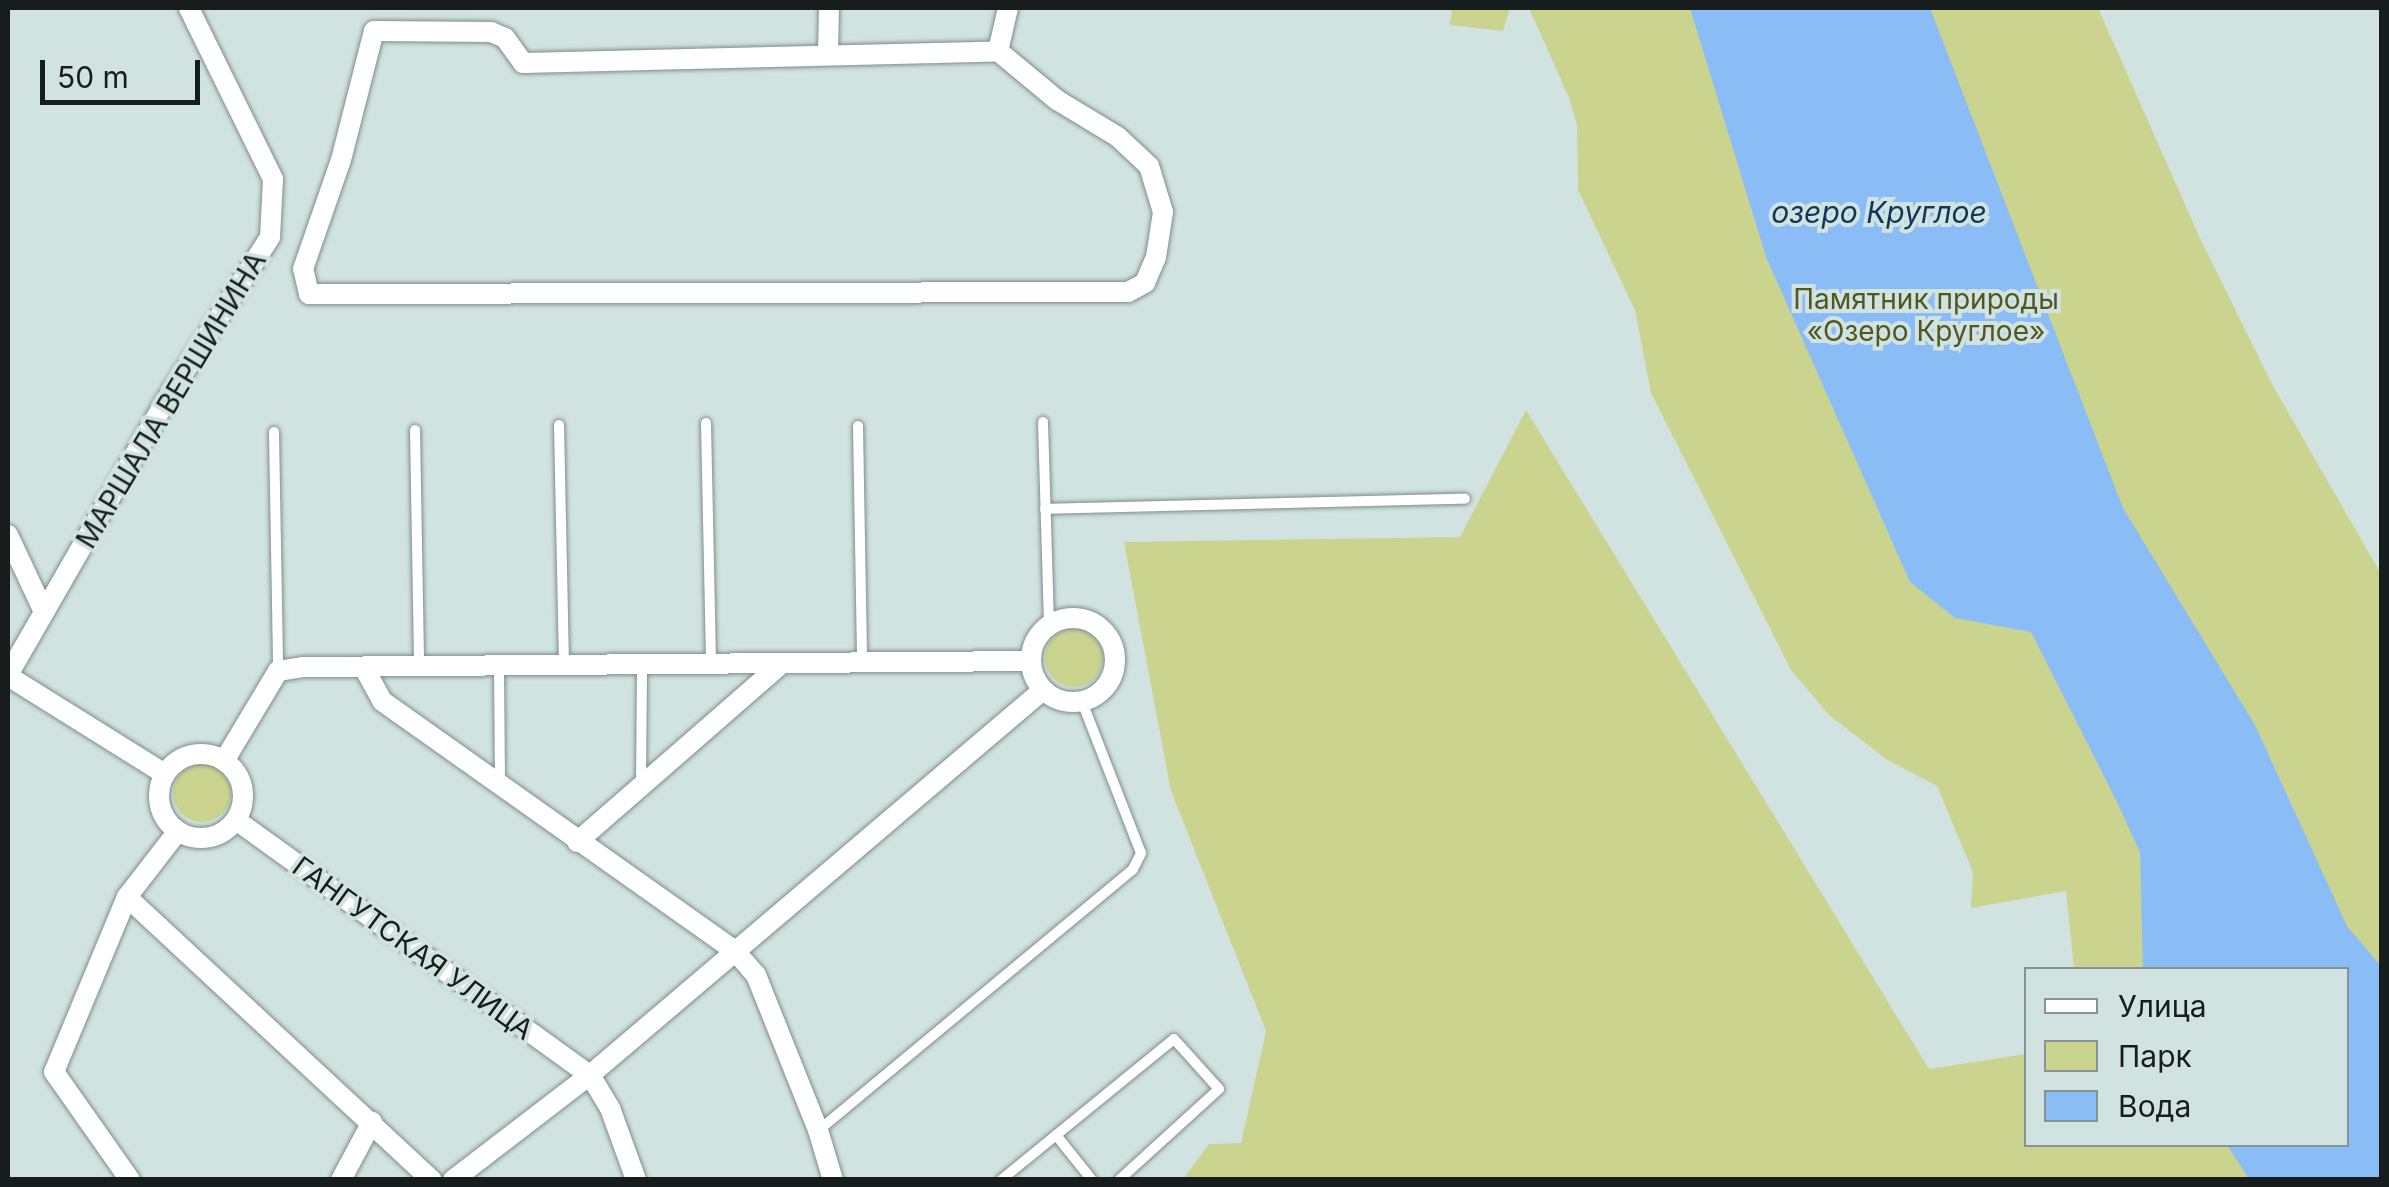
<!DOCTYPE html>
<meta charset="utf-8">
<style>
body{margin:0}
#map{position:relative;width:2389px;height:1187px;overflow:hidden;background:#d1e3e0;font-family:Inter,sans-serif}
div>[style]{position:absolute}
.green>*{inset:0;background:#cad48f}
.round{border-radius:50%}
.water>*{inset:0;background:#8abdf6}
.roads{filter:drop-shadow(0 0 2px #7d8e8b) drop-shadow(0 0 2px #7d8e8b)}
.service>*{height:10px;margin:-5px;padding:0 5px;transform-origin:5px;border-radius:5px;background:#fff}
.minor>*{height:20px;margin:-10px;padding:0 10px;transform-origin:10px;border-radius:10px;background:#fff}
.minor>.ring{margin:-10px;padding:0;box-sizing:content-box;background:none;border:20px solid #fff;border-radius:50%}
span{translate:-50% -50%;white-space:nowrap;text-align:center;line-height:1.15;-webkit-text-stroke:8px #d1e3e0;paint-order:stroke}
.park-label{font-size:28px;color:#515721}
.street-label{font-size:28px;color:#171d1c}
.water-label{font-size:30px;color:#12365a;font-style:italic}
.frame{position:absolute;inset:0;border:10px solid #171d1c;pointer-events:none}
.legend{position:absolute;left:2024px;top:967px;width:325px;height:180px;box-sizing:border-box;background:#d1e3e0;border:2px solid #879492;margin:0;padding:12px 18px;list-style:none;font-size:30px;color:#171d1c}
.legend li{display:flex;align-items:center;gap:20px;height:50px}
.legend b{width:50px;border:2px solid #879492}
.scale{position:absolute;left:40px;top:60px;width:160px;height:45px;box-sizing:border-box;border:5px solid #171d1c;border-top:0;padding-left:12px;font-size:30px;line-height:35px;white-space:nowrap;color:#171d1c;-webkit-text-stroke:8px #d1e3e0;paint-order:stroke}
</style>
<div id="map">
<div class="green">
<div style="clip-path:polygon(1452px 8px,1510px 8px,1503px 31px,1450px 25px)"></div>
<div style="clip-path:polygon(1529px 8px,2098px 8px,2199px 236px,2272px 384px,2381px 574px,2381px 1179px,1183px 1179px,1209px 1144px,1241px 1143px,1266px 1031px,1171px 791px,1124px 542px,1460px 537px,1526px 410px,1929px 1069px,2026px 1054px,2026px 1144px,2346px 1144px,2346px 970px,2074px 969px,2066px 891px,1971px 908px,1973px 872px,1937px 786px,1886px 759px,1829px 715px,1791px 670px,1651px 393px,1635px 310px,1578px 190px,1577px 125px,1569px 98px)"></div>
<div class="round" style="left:1045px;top:629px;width:58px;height:58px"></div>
<div class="round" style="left:173px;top:764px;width:58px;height:58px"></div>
</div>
<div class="water">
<div style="clip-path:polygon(1690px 8px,1930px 8px,2123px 508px,2255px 725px,2347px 926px,2381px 966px,2381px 1179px,2249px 1179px,2227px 1145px,2346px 1144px,2346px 970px,2143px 969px,2140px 852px,2114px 796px,2031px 632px,1955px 618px,1910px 582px,1766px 257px)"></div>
</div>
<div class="roads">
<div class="service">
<div style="left:1043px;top:422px;width:203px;rotate:88.3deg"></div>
<div style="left:706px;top:423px;width:240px;rotate:88.8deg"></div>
<div style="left:559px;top:425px;width:240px;rotate:88.8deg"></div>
<div style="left:858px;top:426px;width:236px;rotate:89deg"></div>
<div style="left:415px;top:430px;width:237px;rotate:89deg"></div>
<div style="left:274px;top:432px;width:238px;rotate:89deg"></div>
<div style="left:1045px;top:509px;width:420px;rotate:-1.4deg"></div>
<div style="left:499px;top:667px;width:115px;rotate:89.5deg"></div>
<div style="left:641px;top:785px;width:120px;rotate:-89.5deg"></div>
<div style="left:819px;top:1130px;width:408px;rotate:-39.7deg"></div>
<div style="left:1133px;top:869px;width:18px;rotate:-63deg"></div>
<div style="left:1141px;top:853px;width:162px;rotate:-111.3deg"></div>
<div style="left:1056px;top:1135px;width:58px;rotate:51.3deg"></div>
<div style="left:1001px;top:1180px;width:223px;rotate:-39.2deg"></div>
<div style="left:1174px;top:1039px;width:67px;rotate:48deg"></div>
<div style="left:1219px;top:1089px;width:135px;rotate:137.7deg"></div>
</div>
<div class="minor">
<div style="left:374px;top:31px;width:117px;rotate:0.5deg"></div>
<div style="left:491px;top:32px;width:15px;rotate:23deg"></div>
<div style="left:505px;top:38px;width:31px;rotate:54deg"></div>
<div style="left:523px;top:63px;width:475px;rotate:-1.4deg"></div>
<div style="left:998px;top:51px;width:77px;rotate:39.7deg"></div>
<div style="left:1057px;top:100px;width:71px;rotate:31.2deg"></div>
<div style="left:1118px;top:137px;width:42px;rotate:43.1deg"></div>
<div style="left:1149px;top:166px;width:48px;rotate:73.1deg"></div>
<div style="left:1163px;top:212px;width:46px;rotate:98.8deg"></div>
<div style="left:1156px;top:257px;width:28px;rotate:113deg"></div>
<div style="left:1145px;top:283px;width:19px;rotate:152deg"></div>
<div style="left:1128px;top:292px;width:819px;rotate:179.86deg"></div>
<div style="left:309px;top:294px;width:26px;rotate:-103deg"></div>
<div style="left:303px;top:269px;width:115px;rotate:-70.8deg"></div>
<div style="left:341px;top:160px;width:133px;rotate:-75.7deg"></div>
<div style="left:998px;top:51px;width:44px;rotate:-76.9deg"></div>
<div style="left:828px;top:54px;width:46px;rotate:-88.8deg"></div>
<div style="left:8px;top:535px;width:85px;rotate:64.9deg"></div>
<div class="ring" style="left:1031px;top:618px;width:64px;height:64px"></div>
<div style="left:364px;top:668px;width:38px;rotate:61deg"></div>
<div style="left:382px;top:701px;width:433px;rotate:35.3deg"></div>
<div style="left:735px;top:951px;width:32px;rotate:49deg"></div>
<div style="left:756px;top:975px;width:167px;rotate:68.2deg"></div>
<div style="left:818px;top:1130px;width:52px;rotate:73.3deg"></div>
<div style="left:8px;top:675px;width:315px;rotate:-60.1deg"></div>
<div style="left:165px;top:402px;width:196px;rotate:-57.5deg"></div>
<div style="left:270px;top:237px;width:58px;rotate:-87deg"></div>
<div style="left:273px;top:179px;width:191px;rotate:-116.2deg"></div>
<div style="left:8px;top:676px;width:185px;rotate:32deg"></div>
<div class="ring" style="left:159px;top:754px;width:64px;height:64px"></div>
<div style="left:224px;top:761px;width:105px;rotate:-59deg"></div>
<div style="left:278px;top:671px;width:25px;rotate:-9deg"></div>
<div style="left:303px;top:667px;width:727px;rotate:-0.47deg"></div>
<div style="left:236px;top:820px;width:436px;rotate:35.8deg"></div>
<div style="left:590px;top:1075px;width:39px;rotate:59deg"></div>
<div style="left:610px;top:1108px;width:77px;rotate:70.1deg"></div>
<div style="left:577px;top:842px;width:272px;rotate:-41.1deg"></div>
<div style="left:127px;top:897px;width:416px;rotate:42.9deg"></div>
<div style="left:130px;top:1180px;width:132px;rotate:-125.1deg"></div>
<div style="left:54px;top:1072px;width:190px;rotate:-67.4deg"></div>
<div style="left:127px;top:897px;width:83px;rotate:-52.3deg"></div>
<div style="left:341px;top:1180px;width:66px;rotate:-61.9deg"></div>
<div style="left:453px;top:1180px;width:173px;rotate:-37.5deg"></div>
<div style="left:590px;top:1075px;width:595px;rotate:-40.36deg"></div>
</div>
</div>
<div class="park-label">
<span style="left:1926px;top:315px">Памятник природы<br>«Озеро Круглое»</span>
</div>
<div class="street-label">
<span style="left:171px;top:400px;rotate:-59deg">МАРШАЛА ВЕРШИНИНА</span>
<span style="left:413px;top:948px;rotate:36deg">ГАНГУТСКАЯ УЛИЦА</span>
</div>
<div class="water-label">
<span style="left:1879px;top:212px">озеро Круглое</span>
</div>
<div class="frame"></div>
<ul class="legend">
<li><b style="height:12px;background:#fff"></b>Улица</li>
<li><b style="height:28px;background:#cad48f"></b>Парк</li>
<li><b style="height:28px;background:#8abdf6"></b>Вода</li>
</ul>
<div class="scale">50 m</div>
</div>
